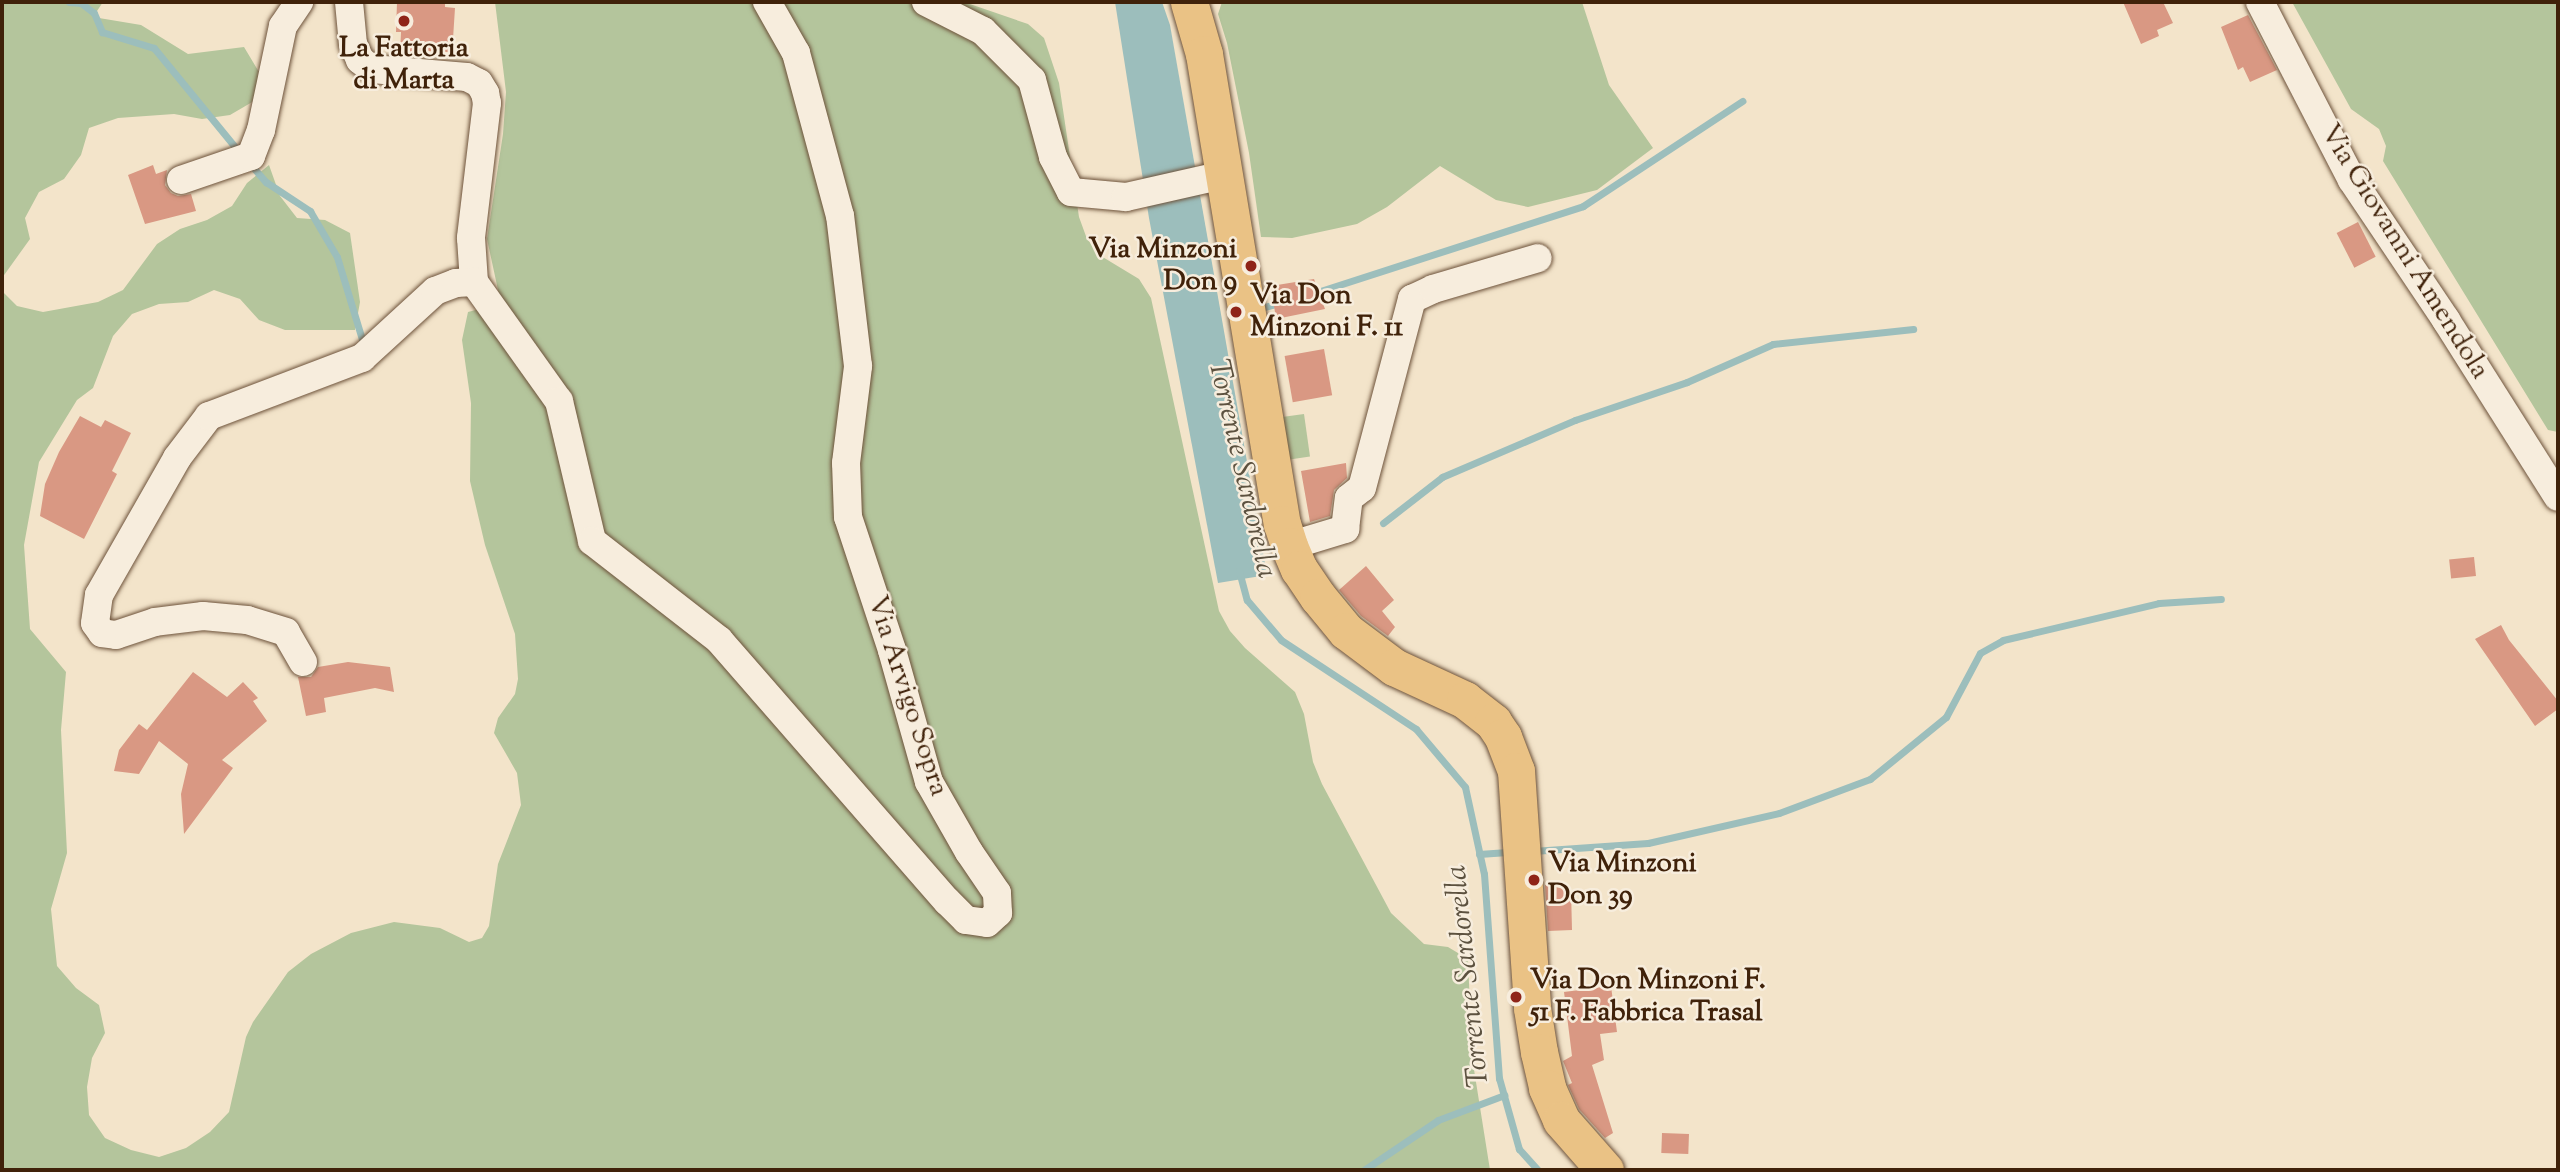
<!DOCTYPE html>
<style>
body{margin:0}
#map{position:relative;width:2560px;height:1172px;overflow:hidden;background:#f3e4ca;font-family:"Sorts Mill Goudy",serif}
div>[style]{position:absolute}
.green>*{inset:0;background:#b4c59c;transform-origin:0 0}
.water>*{inset:0;background:#9cbebc}
.stream>*{height:7px;margin:-3.5px;padding:0 3.5px;transform-origin:3.5px;border-radius:3.5px;background:#9cbebc}
.building>*{inset:0;background:#d99883;transform-origin:0 0}
.roads{filter:drop-shadow(0 0 2px #6d523a) drop-shadow(0 0 2px #6d523a)}
.minor>*{height:28px;margin:-14px;padding:0 14px;transform-origin:14px;border-radius:14px;background:#f7eddd}
.major>*{height:37px;margin:-18.5px;padding:0 18.5px;transform-origin:18.5px;border-radius:18.5px;background:#eac285}
.dots>*{width:19px;height:19px;translate:-50% -50%;box-sizing:border-box;border:4px solid #f7eddd;border-radius:50%}
span{translate:-50% -50%;white-space:nowrap;text-align:center;line-height:1.15;-webkit-text-stroke:5px #f7eddd;paint-order:stroke}
.poi-label{font-size:28px;color:#40220a;font-weight:700}
.right{translate:-100% -50%;text-align:right}
.left{translate:0 -50%;text-align:left}
.street-label{font-size:28px;color:#40220a}
.water-label{font-size:30px;color:#5c513f;font-style:italic}
.frame{position:absolute;inset:0;border:4px solid #40220a;pointer-events:none}
</style>
<div id="map">
<div class="green">
<div style="clip-path:polygon(2px 2px,103px 2px,93px 17px,141px 25px,188px 54px,244px 47px,259px 72px,254px 101px,230px 115px,202px 119px,174px 114px,118px 118px,89px 128px,81px 155px,64px 179px,39px 192px,25px 218px,30px 239px,2px 278px)"></div>
<div style="clip-path:polygon(495px 2px,964px 2px,1028px 24px,1044px 38px,1059px 83px,1079px 217px,1087px 239px,1101px 256px,1139px 279px,1151px 298px,1219px 611px,1230px 631px,1245px 648px,1295px 692px,1304px 714px,1313px 762px,1322px 784px,1391px 913px,1424px 944px,1448px 947px,1468px 959px,1472px 1057px,1490px 1170px,2px 1170px,2px 291px,17px 306px,43px 312px,98px 302px,123px 290px,157px 244px,180px 229px,207px 220px,232px 206px,247px 183px,269px 165px,280px 196px,297px 218px,325px 220px,350px 233px,360px 302px,355px 330px,285px 330px,259px 320px,240px 299px,214px 290px,188px 302px,159px 304px,132px 314px,113px 336px,93px 388px,77px 400px,39px 462px,24px 545px,30px 629px,66px 672px,61px 730px,67px 853px,51px 909px,57px 966px,76px 988px,99px 1005px,105px 1033px,92px 1058px,87px 1087px,89px 1115px,105px 1138px,131px 1150px,159px 1157px,186px 1148px,210px 1132px,229px 1112px,246px 1037px,253px 1022px,288px 972px,311px 954px,351px 933px,394px 922px,440px 928px,469px 942px,482px 938px,489px 926px,498px 864px,521px 805px,517px 773px,494px 733px,498px 718px,515px 694px,518px 679px,515px 634px,485px 545px,470px 481px,471px 403px,462px 340px,468px 312px,495px 305px,498px 290px,487px 239px,503px 134px,506px 92px)"></div>
<div style="clip-path:polygon(1222px 2px,1582px 2px,1609px 85px,1653px 148px,1597px 190px,1528px 207px,1496px 200px,1440px 166px,1387px 207px,1357px 224px,1292px 238px,1261px 237px,1249px 153px,1227px 43px,1218px 14px)"></div>
<div style="clip-path:polygon(2292px 2px,2558px 2px,2558px 432px,2548px 430px,2383px 161px,2386px 146px,2379px 129px,2351px 109px)"></div>
<div style="left:1304px;top:414px;width:43px;height:22px;rotate:82deg"></div>
</div>
<div class="water">
<div style="clip-path:polygon(1115px 2px,1162px 2px,1170px 25px,1267px 575px,1218px 583px,1149px 218px)"></div>
</div>
<div class="stream">
<div style="left:69px;top:2px;width:12px;rotate:5deg"></div>
<div style="left:81px;top:3px;width:16px;rotate:38deg"></div>
<div style="left:94px;top:13px;width:21px;rotate:67deg"></div>
<div style="left:102px;top:32px;width:54px;rotate:17.1deg"></div>
<div style="left:154px;top:48px;width:136px;rotate:50.7deg"></div>
<div style="left:251px;top:165px;width:23px;rotate:49deg"></div>
<div style="left:266px;top:182px;width:53px;rotate:33.4deg"></div>
<div style="left:310px;top:211px;width:53px;rotate:59.6deg"></div>
<div style="left:337px;top:257px;width:93px;rotate:73.1deg"></div>
<div style="left:1311px;top:294px;width:286px;rotate:-17.9deg"></div>
<div style="left:1583px;top:206px;width:191px;rotate:-33.4deg"></div>
<div style="left:1257px;top:309px;width:27px;rotate:-15deg"></div>
<div style="left:1383px;top:523px;width:75px;rotate:-37.9deg"></div>
<div style="left:1442px;top:477px;width:145px;rotate:-23.2deg"></div>
<div style="left:1575px;top:420px;width:118px;rotate:-18.7deg"></div>
<div style="left:1687px;top:382px;width:94px;rotate:-23.8deg"></div>
<div style="left:1773px;top:344px;width:141px;rotate:-6.1deg"></div>
<div style="left:1239px;top:571px;width:30px;rotate:75deg"></div>
<div style="left:1247px;top:600px;width:52px;rotate:49.6deg"></div>
<div style="left:1281px;top:640px;width:162px;rotate:33.4deg"></div>
<div style="left:1416px;top:729px;width:76px;rotate:49.8deg"></div>
<div style="left:1465px;top:787px;width:89px;rotate:77.7deg"></div>
<div style="left:1484px;top:874px;width:205px;rotate:85.8deg"></div>
<div style="left:1499px;top:1078px;width:74px;rotate:74.3deg"></div>
<div style="left:1519px;top:1149px;width:28px;rotate:48deg"></div>
<div style="left:1533px;top:851px;width:115px;rotate:-4deg"></div>
<div style="left:1648px;top:843px;width:134px;rotate:-12.9deg"></div>
<div style="left:1779px;top:813px;width:97px;rotate:-20.5deg"></div>
<div style="left:1870px;top:779px;width:98px;rotate:-39.2deg"></div>
<div style="left:1946px;top:717px;width:72px;rotate:-62deg"></div>
<div style="left:1980px;top:653px;width:26px;rotate:-29deg"></div>
<div style="left:2003px;top:640px;width:160px;rotate:-13.3deg"></div>
<div style="left:2159px;top:603px;width:62px;rotate:-3.7deg"></div>
<div style="left:1479px;top:854px;width:32px;rotate:-4deg"></div>
<div style="left:1364px;top:1170px;width:89px;rotate:-34deg"></div>
<div style="left:1438px;top:1120px;width:71px;rotate:-20.7deg"></div>
</div>
<div class="building">
<div style="clip-path:polygon(397px 2px,445px 2px,445px 7px,455px 8px,453px 39px,449px 38px,448px 52px,428px 51px,428px 57px,400px 55px,401px 32px,396px 32px)"></div>
<div style="clip-path:polygon(2123px 2px,2163px 2px,2173px 23px,2157px 30px,2159px 36px,2141px 44px)"></div>
<div style="clip-path:polygon(2248px 15px,2277px 70px,2250px 82px,2243px 67px,2238px 70px,2221px 27px)"></div>
<div style="clip-path:polygon(153px 165px,156px 174px,167px 170px,165px 185px,171px 193px,178px 196px,191px 194px,196px 211px,145px 224px,128px 175px)"></div>
<div style="left:2358px;top:222px;width:39px;height:24px;rotate:63deg"></div>
<div style="clip-path:polygon(1314px 279px,1325px 309px,1276px 319px,1271px 286px)"></div>
<div style="left:1324px;top:349px;width:47px;height:40px;rotate:80deg"></div>
<div style="clip-path:polygon(80px 416px,101px 427px,105px 420px,131px 433px,112px 471px,117px 474px,84px 539px,40px 516px,45px 484px,59px 452px)"></div>
<div style="clip-path:polygon(1346px 463px,1347px 478px,1334px 490px,1330px 516px,1310px 522px,1301px 471px)"></div>
<div style="left:2474px;top:557px;width:19px;height:25px;rotate:84deg"></div>
<div style="clip-path:polygon(1366px 566px,1394px 600px,1382px 611px,1395px 627px,1388px 636px,1361px 616px,1339px 590px)"></div>
<div style="clip-path:polygon(2501px 625px,2509px 640px,2558px 701px,2558px 709px,2535px 726px,2475px 639px)"></div>
<div style="clip-path:polygon(348px 662px,390px 667px,394px 692px,375px 688px,324px 698px,326px 712px,306px 716px,298px 677px,311px 677px,318px 667px)"></div>
<div style="clip-path:polygon(193px 672px,227px 697px,243px 682px,258px 698px,253px 701px,267px 721px,222px 760px,233px 768px,184px 834px,181px 794px,188px 764px,159px 741px,139px 774px,114px 771px,119px 750px,139px 724px,147px 730px)"></div>
<div style="clip-path:polygon(1545px 885px,1571px 890px,1572px 930px,1548px 931px)"></div>
<div style="clip-path:polygon(1611px 986px,1617px 1032px,1600px 1034px,1604px 1060px,1592px 1065px,1613px 1133px,1605px 1138px,1579px 1109px,1568px 1085px,1572px 1083px,1563px 1061px,1572px 1056px,1564px 992px)"></div>
<div style="left:1662px;top:1133px;width:27px;height:20px;rotate:2deg"></div>
</div>
<div class="roads">
<div class="minor">
<div style="left:349px;top:2px;width:42px;rotate:84.6deg"></div>
<div style="left:353px;top:44px;width:17px;rotate:66deg"></div>
<div style="left:360px;top:60px;width:15px;rotate:37deg"></div>
<div style="left:372px;top:69px;width:95px;rotate:4.8deg"></div>
<div style="left:467px;top:77px;width:13px;rotate:27deg"></div>
<div style="left:479px;top:83px;width:12px;rotate:59deg"></div>
<div style="left:485px;top:93px;width:10px;rotate:79deg"></div>
<div style="left:487px;top:103px;width:136px;rotate:96.8deg"></div>
<div style="left:471px;top:238px;width:44px;rotate:86.1deg"></div>
<div style="left:926px;top:2px;width:64px;rotate:27deg"></div>
<div style="left:983px;top:31px;width:69px;rotate:45deg"></div>
<div style="left:1032px;top:80px;width:80px;rotate:74.7deg"></div>
<div style="left:1053px;top:157px;width:39px;rotate:63deg"></div>
<div style="left:1071px;top:192px;width:55px;rotate:5.2deg"></div>
<div style="left:1126px;top:197px;width:100px;rotate:-12.7deg"></div>
<div style="left:2260px;top:2px;width:200px;rotate:62.7deg"></div>
<div style="left:2352px;top:180px;width:169px;rotate:56.1deg"></div>
<div style="left:2446px;top:320px;width:209px;rotate:57.7deg"></div>
<div style="left:181px;top:180px;width:74px;rotate:-18.9deg"></div>
<div style="left:251px;top:156px;width:28px;rotate:-69deg"></div>
<div style="left:261px;top:130px;width:106px;rotate:-78.1deg"></div>
<div style="left:283px;top:26px;width:29px;rotate:-56deg"></div>
<div style="left:474px;top:282px;width:146px;rotate:54.5deg"></div>
<div style="left:559px;top:401px;width:144px;rotate:76.7deg"></div>
<div style="left:592px;top:541px;width:161px;rotate:37.9deg"></div>
<div style="left:719px;top:640px;width:347px;rotate:48.9deg"></div>
<div style="left:947px;top:901px;width:27px;rotate:45deg"></div>
<div style="left:966px;top:920px;width:21px;rotate:8deg"></div>
<div style="left:987px;top:923px;width:15px;rotate:-42deg"></div>
<div style="left:998px;top:913px;width:20px;rotate:-93deg"></div>
<div style="left:997px;top:893px;width:50px;rotate:-124.3deg"></div>
<div style="left:969px;top:852px;width:81px;rotate:-119.7deg"></div>
<div style="left:929px;top:782px;width:137px;rotate:-105.7deg"></div>
<div style="left:892px;top:650px;width:140px;rotate:-108.3deg"></div>
<div style="left:848px;top:517px;width:54px;rotate:-92.1deg"></div>
<div style="left:846px;top:463px;width:98px;rotate:-82.9deg"></div>
<div style="left:858px;top:366px;width:151px;rotate:-96.8deg"></div>
<div style="left:840px;top:216px;width:169px;rotate:-105.1deg"></div>
<div style="left:796px;top:53px;width:59px;rotate:-119.6deg"></div>
<div style="left:1289px;top:546px;width:59px;rotate:-16.9deg"></div>
<div style="left:1345px;top:529px;width:31px;rotate:-83deg"></div>
<div style="left:1349px;top:498px;width:16px;rotate:-38deg"></div>
<div style="left:1362px;top:488px;width:196px;rotate:-75.2deg"></div>
<div style="left:1412px;top:299px;width:23px;rotate:-25deg"></div>
<div style="left:1433px;top:289px;width:109px;rotate:-16.4deg"></div>
<div style="left:303px;top:662px;width:34px;rotate:-120deg"></div>
<div style="left:286px;top:632px;width:41px;rotate:-162.9deg"></div>
<div style="left:247px;top:620px;width:44px;rotate:-174.8deg"></div>
<div style="left:203px;top:616px;width:48px;rotate:172.9deg"></div>
<div style="left:155px;top:622px;width:41px;rotate:161.6deg"></div>
<div style="left:116px;top:635px;width:14px;rotate:-172deg"></div>
<div style="left:102px;top:633px;width:12px;rotate:-125deg"></div>
<div style="left:95px;top:623px;width:28px;rotate:-82deg"></div>
<div style="left:99px;top:595px;width:158px;rotate:-60.3deg"></div>
<div style="left:177px;top:458px;width:53px;rotate:-52.7deg"></div>
<div style="left:209px;top:416px;width:164px;rotate:-20.8deg"></div>
<div style="left:362px;top:358px;width:99px;rotate:-42.5deg"></div>
<div style="left:435px;top:291px;width:22px;rotate:-21deg"></div>
<div style="left:456px;top:283px;width:18px;rotate:-3deg"></div>
</div>
<div class="major">
<div style="left:1189px;top:2px;width:54px;rotate:73.9deg"></div>
<div style="left:1204px;top:54px;width:476px;rotate:80.6deg"></div>
<div style="left:1282px;top:524px;width:23px;rotate:72deg"></div>
<div style="left:1289px;top:546px;width:25px;rotate:67deg"></div>
<div style="left:1299px;top:569px;width:34px;rotate:56deg"></div>
<div style="left:1318px;top:597px;width:44px;rotate:50.5deg"></div>
<div style="left:1346px;top:631px;width:60px;rotate:36.9deg"></div>
<div style="left:1394px;top:667px;width:78px;rotate:24.9deg"></div>
<div style="left:1465px;top:700px;width:36px;rotate:38deg"></div>
<div style="left:1493px;top:722px;width:18px;rotate:56deg"></div>
<div style="left:1503px;top:737px;width:36px;rotate:69deg"></div>
<div style="left:1516px;top:771px;width:238px;rotate:86.1deg"></div>
<div style="left:1532px;top:1008px;width:45px;rotate:81deg"></div>
<div style="left:1539px;top:1052px;width:37px;rotate:77deg"></div>
<div style="left:1547px;top:1088px;width:35px;rotate:66deg"></div>
<div style="left:1561px;top:1120px;width:67px;rotate:48.7deg"></div>
</div>
</div>
<div class="dots">
<div style="left:404px;top:21px;background:#8f2418"></div>
<div style="left:1251px;top:266px;background:#8f2418"></div>
<div style="left:1236px;top:312px;background:#8f2418"></div>
<div style="left:1534px;top:880px;background:#8f2418"></div>
<div style="left:1516px;top:997px;background:#8f2418"></div>
</div>
<div class="poi-label">
<span style="left:404px;top:65px">La Fattoria<br>di Marta</span>
<span class="right" style="left:1237px;top:266px">Via Minzoni<br>Don 9</span>
<span class="left" style="left:1250px;top:312px">Via Don<br>Minzoni F. 11</span>
<span class="left" style="left:1548px;top:880px">Via Minzoni<br>Don 39</span>
<span class="left" style="left:1530px;top:997px">Via Don Minzoni F.<br>51 F. Fabbrica Trasal</span>
</div>
<div class="street-label">
<span style="left:2404px;top:252px;rotate:58deg">Via Giovanni Amendola</span>
<span style="left:907px;top:696px;rotate:72deg">Via Arvigo Sopra</span>
</div>
<div class="water-label">
<span style="left:1241px;top:469px;rotate:77deg">Torrente Sardorella</span>
<span style="left:1469px;top:976px;rotate:-96deg">Torrente Sardorella</span>
</div>
<div class="frame"></div>
</div>
